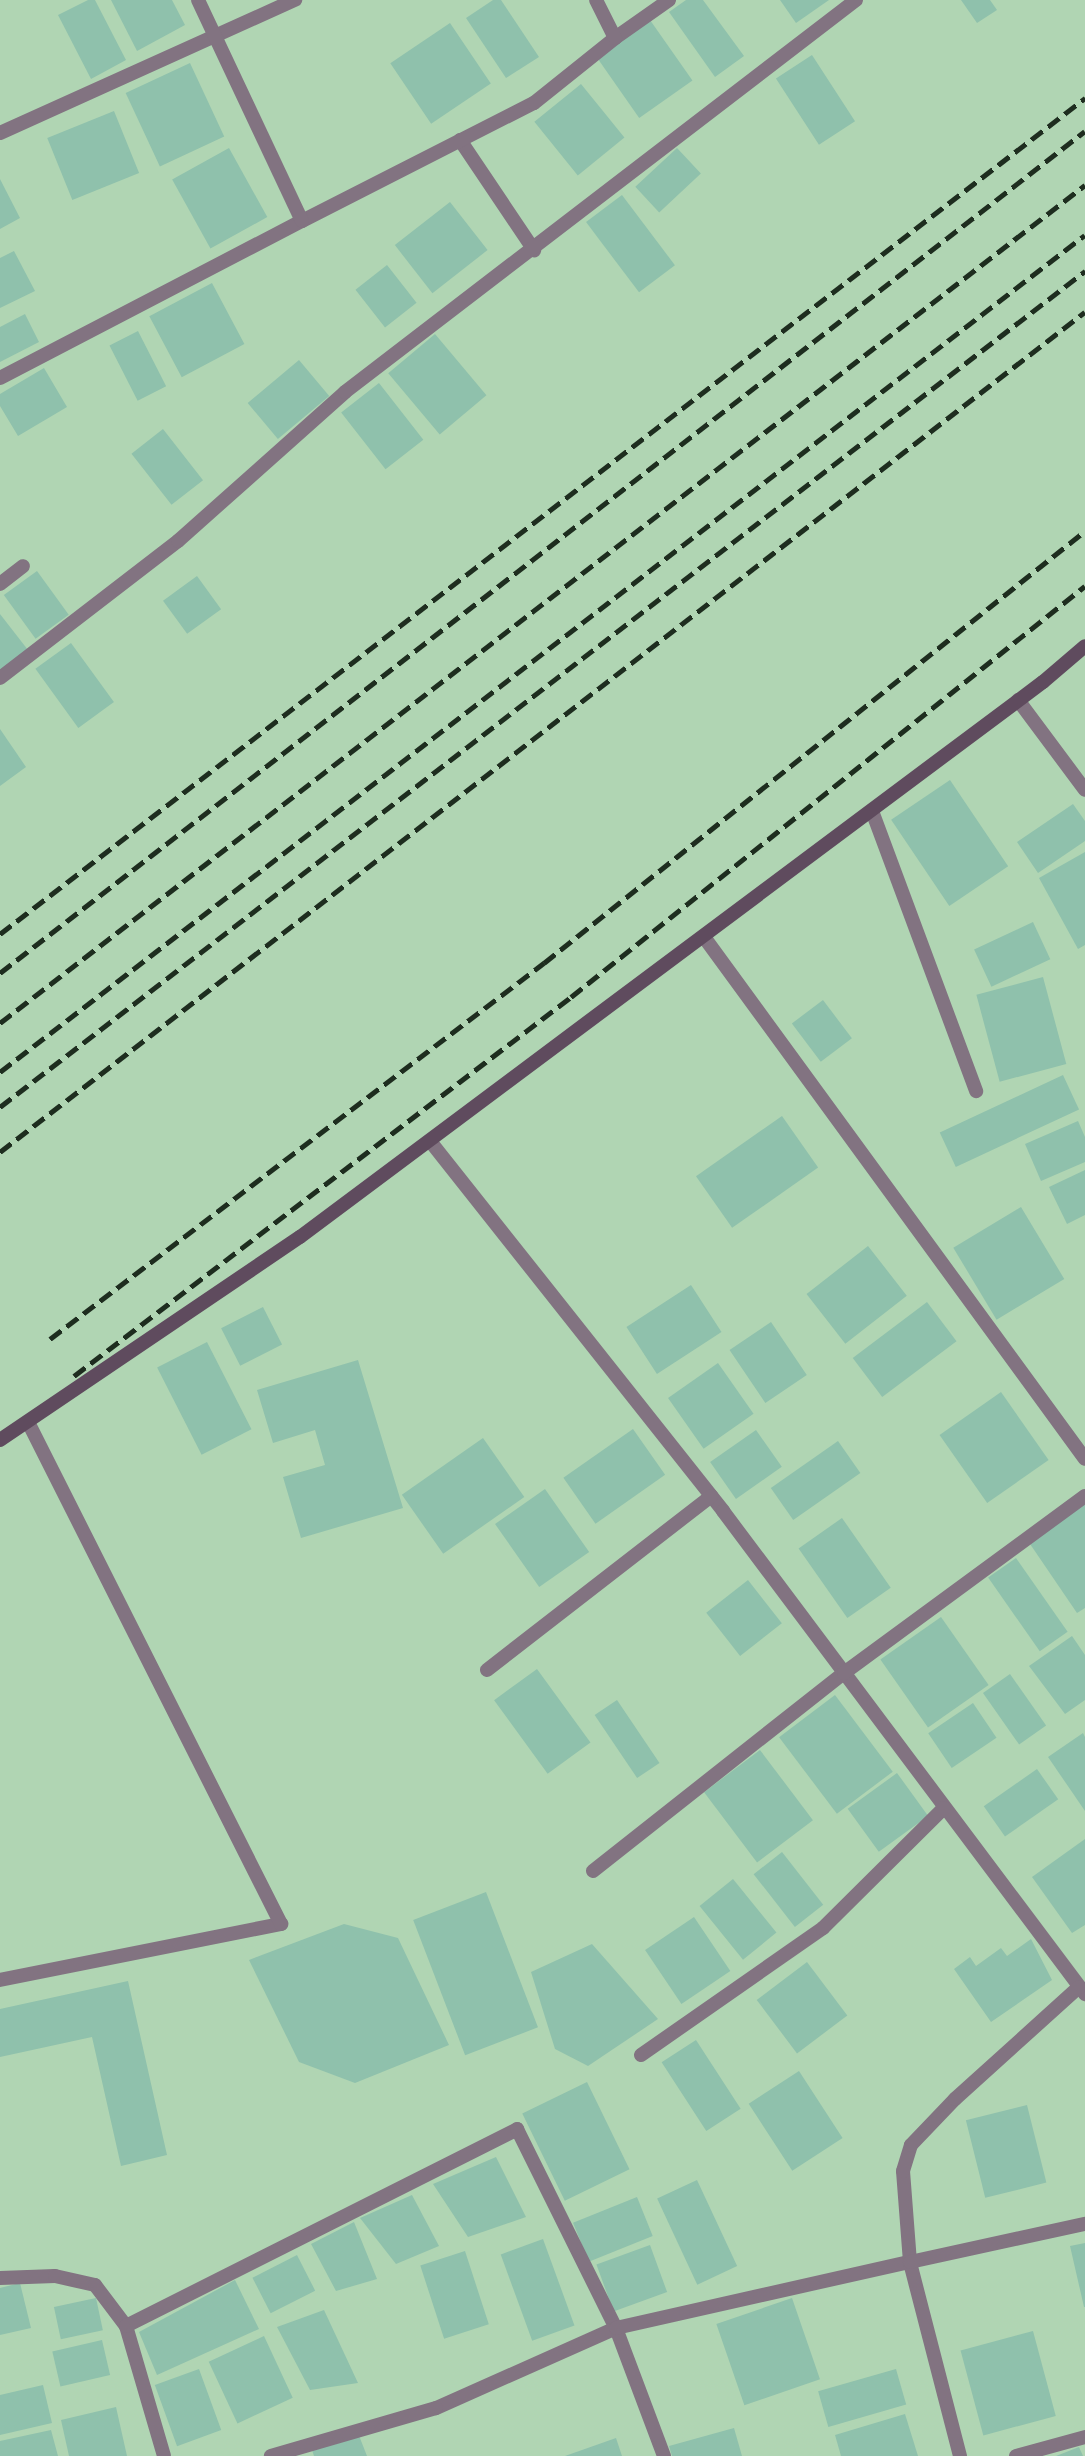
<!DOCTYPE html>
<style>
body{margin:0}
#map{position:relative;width:1085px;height:2456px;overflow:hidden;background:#b0d5b3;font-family:"Nunito Sans",sans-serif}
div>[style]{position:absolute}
.building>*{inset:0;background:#8fc1ac;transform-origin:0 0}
.lane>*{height:14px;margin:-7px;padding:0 7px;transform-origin:7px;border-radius:7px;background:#827381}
.street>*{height:14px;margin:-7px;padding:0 7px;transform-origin:7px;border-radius:7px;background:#827381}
.secondary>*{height:14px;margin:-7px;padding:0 7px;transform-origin:7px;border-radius:7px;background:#5f4b5e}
.rail>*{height:5px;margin-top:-2.5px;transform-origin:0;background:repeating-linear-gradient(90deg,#1e2d1f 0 14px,transparent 0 21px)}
span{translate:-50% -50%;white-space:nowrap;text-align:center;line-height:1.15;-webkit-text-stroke:5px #ddf0df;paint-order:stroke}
</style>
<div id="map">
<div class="building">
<div style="clip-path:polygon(88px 0,95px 0,126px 60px,91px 79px,58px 15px)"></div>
<div style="clip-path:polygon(111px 0,172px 0,185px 25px,137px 51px)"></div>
<div style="clip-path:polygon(493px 0,501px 0,539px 57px,506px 78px,466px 18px)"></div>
<div style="clip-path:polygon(686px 0,703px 0,744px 56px,715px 77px,669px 12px)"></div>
<div style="clip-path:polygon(780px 0,829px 0,796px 23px)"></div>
<div style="clip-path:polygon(961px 0,990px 0,997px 10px,977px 23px)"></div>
<div style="left:650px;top:20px;width:74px;height:65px;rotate:55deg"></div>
<div style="left:450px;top:23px;width:73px;height:72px;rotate:56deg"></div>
<div style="left:812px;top:55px;width:79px;height:43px;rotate:57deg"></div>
<div style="left:190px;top:63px;width:81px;height:71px;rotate:65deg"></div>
<div style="left:581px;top:84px;width:69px;height:60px;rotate:51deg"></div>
<div style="left:114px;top:111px;width:67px;height:72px;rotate:68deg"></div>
<div style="left:229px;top:148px;width:79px;height:65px;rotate:61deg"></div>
<div style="left:677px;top:148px;width:35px;height:57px;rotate:47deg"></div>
<div style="clip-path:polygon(0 179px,20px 218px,0 229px)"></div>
<div style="left:622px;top:195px;width:88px;height:45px;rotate:53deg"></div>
<div style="left:450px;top:202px;width:61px;height:70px;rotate:52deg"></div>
<div style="clip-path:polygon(14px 251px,35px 291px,0 308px,0 258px)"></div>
<div style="left:387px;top:265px;width:48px;height:40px;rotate:52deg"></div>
<div style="left:212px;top:283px;width:69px;height:71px;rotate:62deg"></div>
<div style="clip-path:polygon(25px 314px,39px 342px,0 362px,0 327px)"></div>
<div style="left:138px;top:331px;width:62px;height:32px;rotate:63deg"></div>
<div style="left:435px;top:334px;width:80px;height:61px;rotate:50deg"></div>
<div style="left:299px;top:360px;width:47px;height:67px;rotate:50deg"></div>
<div style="clip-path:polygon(44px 368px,67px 407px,18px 436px,0 406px,0 394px)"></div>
<div style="left:379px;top:383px;width:72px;height:48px;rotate:52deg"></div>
<div style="left:163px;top:429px;width:65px;height:40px;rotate:52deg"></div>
<div style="left:37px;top:571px;width:54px;height:41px;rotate:54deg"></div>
<div style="left:197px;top:576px;width:41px;height:42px;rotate:54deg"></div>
<div style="clip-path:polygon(0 614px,28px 650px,0 672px)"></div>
<div style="left:71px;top:643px;width:73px;height:44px;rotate:54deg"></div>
<div style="clip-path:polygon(0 729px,26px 767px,0 786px)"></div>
<div style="left:950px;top:780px;width:104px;height:71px;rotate:56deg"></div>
<div style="clip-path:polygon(1073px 804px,1085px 821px,1085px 841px,1038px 873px,1017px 842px)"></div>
<div style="clip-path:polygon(1085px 852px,1085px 945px,1078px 949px,1039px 878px)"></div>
<div style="left:1033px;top:922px;width:41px;height:65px;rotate:65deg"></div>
<div style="left:1043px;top:977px;width:90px;height:69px;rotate:75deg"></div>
<div style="left:823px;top:1000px;width:48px;height:39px;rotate:53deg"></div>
<div style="left:1063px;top:1075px;width:38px;height:136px;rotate:65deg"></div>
<div style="left:782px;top:1116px;width:63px;height:105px;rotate:55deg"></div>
<div style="clip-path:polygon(1078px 1121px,1085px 1137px,1085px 1162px,1041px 1181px,1025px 1144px)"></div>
<div style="clip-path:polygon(1085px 1170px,1085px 1215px,1067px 1224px,1049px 1187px)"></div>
<div style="left:1021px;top:1207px;width:84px;height:79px;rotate:59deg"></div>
<div style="left:868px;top:1246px;width:63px;height:78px;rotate:52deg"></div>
<div style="left:691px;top:1285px;width:56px;height:77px;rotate:57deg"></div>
<div style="left:927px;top:1302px;width:49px;height:93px;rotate:53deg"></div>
<div style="left:263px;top:1307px;width:42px;height:47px;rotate:63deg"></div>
<div style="left:771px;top:1322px;width:64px;height:50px;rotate:56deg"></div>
<div style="left:207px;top:1342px;width:98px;height:56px;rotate:63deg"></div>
<div style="clip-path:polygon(358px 1360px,403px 1508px,301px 1538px,283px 1477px,325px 1465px,315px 1430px,273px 1443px,257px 1390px)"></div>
<div style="left:718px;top:1363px;width:62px;height:61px;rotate:55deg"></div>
<div style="left:1001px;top:1392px;width:83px;height:75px;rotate:55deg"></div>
<div style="left:633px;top:1429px;width:56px;height:85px;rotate:55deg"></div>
<div style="left:756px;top:1430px;width:45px;height:56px;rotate:55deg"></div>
<div style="left:483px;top:1438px;width:72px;height:99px;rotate:55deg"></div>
<div style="left:838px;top:1441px;width:39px;height:82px;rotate:55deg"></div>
<div style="left:545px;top:1489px;width:77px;height:61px;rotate:55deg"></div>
<div style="clip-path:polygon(1085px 1500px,1085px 1608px,1077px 1613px,1028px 1541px)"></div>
<div style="left:842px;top:1518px;width:85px;height:53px;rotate:55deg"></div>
<div style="left:1016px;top:1558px;width:90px;height:34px;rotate:55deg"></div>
<div style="left:748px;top:1580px;width:55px;height:53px;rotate:52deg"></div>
<div style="left:941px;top:1617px;width:83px;height:74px;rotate:55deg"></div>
<div style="clip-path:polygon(1072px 1636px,1085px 1655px,1085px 1700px,1065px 1714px,1029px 1666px)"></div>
<div style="left:537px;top:1669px;width:91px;height:53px;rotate:54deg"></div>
<div style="left:1010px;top:1674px;width:63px;height:33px;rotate:55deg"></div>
<div style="left:835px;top:1695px;width:96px;height:70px;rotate:53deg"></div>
<div style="left:617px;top:1700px;width:76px;height:27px;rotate:56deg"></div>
<div style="left:973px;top:1703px;width:42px;height:54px;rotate:56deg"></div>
<div style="clip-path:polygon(1083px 1733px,1085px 1737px,1085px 1811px,1048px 1757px)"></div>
<div style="left:760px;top:1750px;width:88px;height:70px;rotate:53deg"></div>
<div style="left:1037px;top:1769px;width:37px;height:65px;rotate:55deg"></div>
<div style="left:897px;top:1773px;width:53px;height:61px;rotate:54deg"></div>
<div style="clip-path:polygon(1085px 1839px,1085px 1925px,1072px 1933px,1032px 1877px)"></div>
<div style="left:782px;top:1852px;width:67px;height:36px;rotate:52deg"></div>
<div style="left:733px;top:1879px;width:69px;height:43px;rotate:51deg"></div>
<div style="left:486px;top:1892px;width:145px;height:78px;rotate:69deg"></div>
<div style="left:694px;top:1917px;width:65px;height:59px;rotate:56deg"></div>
<div style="clip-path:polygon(344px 1924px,398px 1938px,449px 2045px,355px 2083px,299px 2062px,249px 1960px)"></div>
<div style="clip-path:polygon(1031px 1939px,1052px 1980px,991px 2022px,954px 1969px,970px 1957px,976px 1966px,1001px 1948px,1007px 1956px)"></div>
<div style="clip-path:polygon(592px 1944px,658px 2019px,588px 2066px,555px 2049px,531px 1972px)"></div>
<div style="left:807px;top:1962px;width:67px;height:63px;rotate:53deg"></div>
<div style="clip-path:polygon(128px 1981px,167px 2155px,121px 2166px,92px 2037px,0 2057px,0 2009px)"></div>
<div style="left:696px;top:2040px;width:82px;height:41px;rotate:57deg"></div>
<div style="left:799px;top:2071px;width:80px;height:60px;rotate:57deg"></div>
<div style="left:587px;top:2082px;width:97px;height:72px;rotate:64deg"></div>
<div style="left:1027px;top:2105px;width:80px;height:63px;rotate:76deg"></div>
<div style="clip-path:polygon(496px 2157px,526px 2217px,468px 2237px,433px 2184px)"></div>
<div style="left:697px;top:2180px;width:95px;height:44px;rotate:65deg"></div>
<div style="clip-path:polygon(412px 2195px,439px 2246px,396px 2264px,360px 2218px)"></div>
<div style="left:637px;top:2197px;width:42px;height:69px;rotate:68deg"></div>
<div style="clip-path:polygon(354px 2222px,377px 2279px,336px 2291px,311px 2244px)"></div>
<div style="left:543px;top:2239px;width:92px;height:45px;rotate:70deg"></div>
<div style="clip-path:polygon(1085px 2243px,1085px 2307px,1084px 2307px,1070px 2246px)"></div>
<div style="left:650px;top:2245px;width:50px;height:57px;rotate:70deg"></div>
<div style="left:465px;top:2251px;width:77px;height:47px;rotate:72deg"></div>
<div style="left:297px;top:2255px;width:40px;height:50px;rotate:63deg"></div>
<div style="clip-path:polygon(235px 2280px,259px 2329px,157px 2375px,139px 2332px)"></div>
<div style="clip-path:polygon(20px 2283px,31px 2328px,0 2335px,0 2288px)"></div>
<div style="left:96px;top:2298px;width:33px;height:43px;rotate:78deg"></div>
<div style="left:792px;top:2298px;width:86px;height:80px;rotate:71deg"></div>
<div style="clip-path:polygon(324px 2310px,358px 2383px,310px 2390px,277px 2327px)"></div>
<div style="left:1033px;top:2331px;width:88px;height:75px;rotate:75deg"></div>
<div style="left:264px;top:2336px;width:68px;height:61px;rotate:65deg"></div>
<div style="left:102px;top:2340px;width:36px;height:51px;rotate:77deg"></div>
<div style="left:199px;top:2369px;width:65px;height:47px;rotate:70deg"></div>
<div style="left:896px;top:2369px;width:37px;height:81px;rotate:74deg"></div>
<div style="clip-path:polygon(43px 2385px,52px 2423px,0 2435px,0 2395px)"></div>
<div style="clip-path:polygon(116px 2407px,127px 2456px,69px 2456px,61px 2420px)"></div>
<div style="clip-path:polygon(905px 2414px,918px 2456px,841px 2456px,835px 2435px)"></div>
<div style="clip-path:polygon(734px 2428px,742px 2456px,672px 2456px,669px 2446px)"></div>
<div style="clip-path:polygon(51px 2430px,58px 2456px,0 2456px,0 2441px)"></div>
<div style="clip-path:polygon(358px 2433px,367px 2456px,314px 2456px,312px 2450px)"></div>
<div style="clip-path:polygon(616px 2438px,622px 2456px,565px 2456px)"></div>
<div style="clip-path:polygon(1079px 2447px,1083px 2456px,1056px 2456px)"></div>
</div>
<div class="lane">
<div style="left:0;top:1980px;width:287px;rotate:-11.3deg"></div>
<div style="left:281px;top:1924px;width:560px;rotate:-116.75deg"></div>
</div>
<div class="street">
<div style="left:615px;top:38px;width:66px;rotate:-35.1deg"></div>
<div style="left:0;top:133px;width:324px;rotate:-24.3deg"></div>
<div style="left:460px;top:140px;width:133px;rotate:56.1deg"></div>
<div style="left:302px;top:221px;width:260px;rotate:-27deg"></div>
<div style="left:534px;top:103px;width:104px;rotate:-38.7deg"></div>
<div style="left:615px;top:38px;width:42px;rotate:-116.6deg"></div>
<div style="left:0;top:378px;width:340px;rotate:-27.5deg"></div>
<div style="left:302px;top:221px;width:244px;rotate:-115.2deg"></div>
<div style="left:0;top:584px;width:29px;rotate:-38deg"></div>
<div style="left:0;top:678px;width:225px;rotate:-37.6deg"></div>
<div style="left:178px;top:541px;width:224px;rotate:-41.7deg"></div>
<div style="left:345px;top:392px;width:644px;rotate:-37.49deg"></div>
<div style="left:1018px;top:700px;width:112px;rotate:53.3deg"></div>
<div style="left:872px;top:811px;width:299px;rotate:69.6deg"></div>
<div style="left:704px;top:937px;width:646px;rotate:53.87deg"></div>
<div style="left:430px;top:1141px;width:472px;rotate:51.6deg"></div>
<div style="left:723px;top:1511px;width:604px;rotate:53.15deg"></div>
<div style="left:487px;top:1670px;width:284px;rotate:-37.8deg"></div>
<div style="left:593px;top:1871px;width:320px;rotate:-38.3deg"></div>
<div style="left:844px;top:1673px;width:299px;rotate:-36.3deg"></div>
<div style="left:641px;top:2055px;width:222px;rotate:-34.9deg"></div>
<div style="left:823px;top:1928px;width:170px;rotate:-44.8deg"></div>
<div style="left:0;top:2278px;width:55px;rotate:-2.1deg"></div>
<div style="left:55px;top:2276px;width:41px;rotate:12.7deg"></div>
<div style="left:95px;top:2285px;width:51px;rotate:52.9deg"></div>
<div style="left:126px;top:2326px;width:135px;rotate:73.7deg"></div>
<div style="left:126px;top:2326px;width:438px;rotate:-26.7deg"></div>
<div style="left:517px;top:2129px;width:222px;rotate:63.6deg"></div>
<div style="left:616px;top:2328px;width:197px;rotate:156deg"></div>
<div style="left:436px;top:2408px;width:172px;rotate:163.8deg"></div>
<div style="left:664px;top:2456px;width:137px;rotate:-110.6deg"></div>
<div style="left:616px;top:2328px;width:301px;rotate:-12.7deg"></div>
<div style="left:910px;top:2262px;width:91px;rotate:-94.4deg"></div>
<div style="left:903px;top:2171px;width:27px;rotate:-73deg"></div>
<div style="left:911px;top:2145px;width:64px;rotate:-46.3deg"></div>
<div style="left:955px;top:2099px;width:167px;rotate:-42.1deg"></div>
<div style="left:960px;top:2456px;width:200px;rotate:-104.5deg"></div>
<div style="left:910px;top:2262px;width:179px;rotate:-12.3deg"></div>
<div style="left:1016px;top:2456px;width:72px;rotate:-15.4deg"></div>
</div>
<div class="secondary">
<div style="left:0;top:1440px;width:362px;rotate:-34.1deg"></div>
<div style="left:300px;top:1237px;width:927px;rotate:-36.76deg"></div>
<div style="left:1043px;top:682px;width:55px;rotate:-40.6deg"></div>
</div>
<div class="rail">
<div style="left:0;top:934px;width:1370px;rotate:-37.61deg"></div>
<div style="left:0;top:973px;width:1373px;rotate:-37.81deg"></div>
<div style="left:0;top:1023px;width:1371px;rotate:-37.68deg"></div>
<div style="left:0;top:1072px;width:1370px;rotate:-37.65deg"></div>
<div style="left:0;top:1107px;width:1370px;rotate:-37.61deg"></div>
<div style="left:0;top:1152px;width:1372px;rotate:-37.75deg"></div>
<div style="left:50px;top:1339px;width:621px;rotate:-37.28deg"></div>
<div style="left:544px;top:963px;width:692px;rotate:-38.61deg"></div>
<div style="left:74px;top:1376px;width:625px;rotate:-37.33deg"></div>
<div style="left:571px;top:997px;width:658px;rotate:-38.65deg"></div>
</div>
</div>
